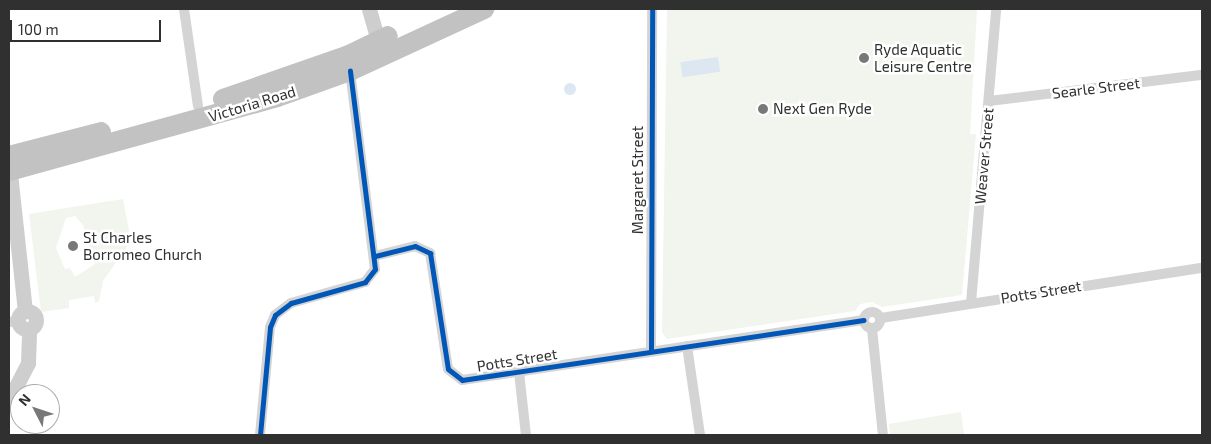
<!DOCTYPE html>
<style>
body{margin:0}
#map{position:relative;width:1211px;height:444px;overflow:hidden;background:#fff;font-family:"Exo 2",sans-serif}
div>[style]{position:absolute}
.green>*{inset:0;background:#f1f5ed}
.water>*{inset:0;background:#dce7f1;transform-origin:0 0}
.round{border-radius:50%}
.street>*{height:10px;margin:-5px;padding:0 5px;transform-origin:5px;border-radius:5px;background:#d4d4d4}
.street>.ring{margin:-5px;padding:0;box-sizing:content-box;background:none;border:10px solid #d4d4d4;border-radius:50%}
.secondary>*{height:15px;margin:-7.5px;padding:0 7.5px;transform-origin:7.5px;border-radius:7.5px;background:#cecece}
.secondary>.ring{margin:-7.5px;padding:0;box-sizing:content-box;background:none;border:15px solid #cecece;border-radius:50%}
.highway>*{height:20px;margin:-10px;padding:0 10px;transform-origin:10px;border-radius:10px;background:#c2c2c2}
.cycleway>*{height:5px;margin:-2.5px;padding:0 2.5px;transform-origin:2.5px;border-radius:2.5px;background:#0057b8}
.dots>*{width:14px;height:14px;translate:-50% -50%;box-sizing:border-box;border:2px solid #fff;border-radius:50%}
span{translate:-50% -50%;white-space:nowrap;text-align:center;line-height:1.15;-webkit-text-stroke:5px #fff;paint-order:stroke}
.poi-label{font-size:15px;color:#303030}
.left{translate:0 -50%;text-align:left}
.street-label{font-size:15px;color:#303030}
.frame{position:absolute;inset:0;border:10px solid #303030;pointer-events:none}
.north{position:absolute;left:10px;top:384px;width:50px;height:50px;box-sizing:border-box;background:#fff;border:1px solid #acacac;border-radius:50%;rotate:311deg;font-size:14px;font-weight:700;line-height:20px;text-align:center;color:#303030}
.north::after{content:'';display:block;margin:auto;width:18px;height:22px;background:#787878;clip-path:polygon(50% 0,100% 100%,50% 72%,0 100%)}
.scale{position:absolute;left:10px;top:20px;width:151px;height:22px;box-sizing:border-box;border:2px solid #303030;border-top:0;padding-left:6px;font-size:15px;line-height:18px;white-space:nowrap;color:#303030;-webkit-text-stroke:4px #fff;paint-order:stroke}
</style>
<div id="map">
<div class="green">
<div style="clip-path:polygon(667px 9px,977px 9px,970px 134px,976px 134px,962px 295px,882px 307px,872px 302px,860px 304px,855px 311px,667px 339px,662px 332px)"></div>
<div style="clip-path:polygon(evenodd,123px 199px,131px 241px,103px 281px,99px 301px,95px 303px,94px 296px,69px 300px,69px 308px,41px 312px,29px 214px,123px 199px,75px 216px,83px 225px,95px 264px,75px 277px,70px 268px,65px 269px,56px 248px,66px 218px,75px 216px)"></div>
<div style="clip-path:polygon(961px 412px,964px 435px,890px 435px,889px 424px)"></div>
</div>
<div class="water">
<div style="left:718px;top:57px;width:15px;height:38px;rotate:82deg"></div>
<div class="round" style="left:564px;top:83px;width:12px;height:12px"></div>
</div>
<div class="street">
<div style="left:184px;top:9px;width:98px;rotate:81.8deg"></div>
<div style="left:989px;top:101px;width:215px;rotate:-7deg"></div>
<div style="left:375px;top:256px;width:41px;rotate:-14deg"></div>
<div style="left:415px;top:246px;width:17px;rotate:25deg"></div>
<div style="left:430px;top:253px;width:117px;rotate:81.2deg"></div>
<div style="left:448px;top:369px;width:18px;rotate:38deg"></div>
<div style="left:462px;top:380px;width:406px;rotate:-8.5deg"></div>
<div style="left:971px;top:303px;width:295px;rotate:-85.1deg"></div>
<div class="ring" style="left:864px;top:312px;width:6px;height:6px"></div>
<div style="left:881px;top:318px;width:325px;rotate:-8.9deg"></div>
<div style="left:9px;top:322px;width:8px;rotate:-7deg"></div>
<div style="left:872px;top:329px;width:107px;rotate:84.1deg"></div>
<div style="left:687px;top:346px;width:90px;rotate:81.7deg"></div>
<div style="left:651px;top:351px;width:342px;rotate:-89.8deg"></div>
<div style="left:519px;top:372px;width:63px;rotate:83.7deg"></div>
<div style="left:260px;top:435px;width:108px;rotate:-84.7deg"></div>
<div style="left:270px;top:327px;width:13px;rotate:-67deg"></div>
<div style="left:275px;top:315px;width:20px;rotate:-37deg"></div>
<div style="left:291px;top:303px;width:77px;rotate:-15.8deg"></div>
<div style="left:365px;top:282px;width:16px;rotate:-52deg"></div>
<div style="left:375px;top:269px;width:200px;rotate:-97.2deg"></div>
</div>
<div class="secondary">
<div style="left:369px;top:9px;width:44px;rotate:74.1deg"></div>
<div style="left:9px;top:164px;width:148px;rotate:83.8deg"></div>
<div class="ring" style="left:18px;top:311px;width:3px;height:3px"></div>
<div style="left:9px;top:400px;width:42px;rotate:-62.8deg"></div>
<div style="left:28px;top:363px;width:33px;rotate:-88deg"></div>
</div>
<div class="highway">
<div style="left:223px;top:99px;width:133px;rotate:-19.2deg"></div>
<div style="left:349px;top:55px;width:43px;rotate:-26deg"></div>
<div style="left:9px;top:156px;width:95px;rotate:-14.6deg"></div>
<div style="left:9px;top:171px;width:278px;rotate:-15.4deg"></div>
<div style="left:277px;top:97px;width:77px;rotate:-19.6deg"></div>
<div style="left:350px;top:71px;width:148px;rotate:-24.8deg"></div>
</div>
<div class="cycleway">
<div style="left:375px;top:256px;width:41px;rotate:-14deg"></div>
<div style="left:415px;top:246px;width:17px;rotate:25deg"></div>
<div style="left:430px;top:253px;width:117px;rotate:81.2deg"></div>
<div style="left:448px;top:369px;width:18px;rotate:38deg"></div>
<div style="left:462px;top:380px;width:406px;rotate:-8.5deg"></div>
<div style="left:651px;top:351px;width:342px;rotate:-89.8deg"></div>
<div style="left:260px;top:435px;width:108px;rotate:-84.7deg"></div>
<div style="left:270px;top:327px;width:13px;rotate:-67deg"></div>
<div style="left:275px;top:315px;width:20px;rotate:-37deg"></div>
<div style="left:291px;top:303px;width:77px;rotate:-15.8deg"></div>
<div style="left:365px;top:282px;width:16px;rotate:-52deg"></div>
<div style="left:375px;top:269px;width:200px;rotate:-97.2deg"></div>
</div>
<div class="dots">
<div style="left:864px;top:58px;background:#787878"></div>
<div style="left:763px;top:109px;background:#787878"></div>
<div style="left:73px;top:246px;background:#787878"></div>
</div>
<div class="poi-label">
<span class="left" style="left:874px;top:58px">Ryde Aquatic<br>Leisure Centre</span>
<span class="left" style="left:773px;top:109px">Next Gen Ryde</span>
<span class="left" style="left:83px;top:246px">St Charles<br>Borromeo Church</span>
</div>
<div class="street-label">
<span style="left:1096px;top:88px;rotate:-7deg">Searle Street</span>
<span style="left:252px;top:104px;rotate:-17deg">Victoria Road</span>
<span style="left:984px;top:156px;rotate:-85deg">Weaver Street</span>
<span style="left:638px;top:180px;rotate:-90deg">Margaret Street</span>
<span style="left:1041px;top:292px;rotate:-9deg">Potts Street</span>
<span style="left:517px;top:360px;rotate:-9deg">Potts Street</span>
</div>
<div class="frame"></div>
<div class="north">N</div>
<div class="scale">100 m</div>
</div>
